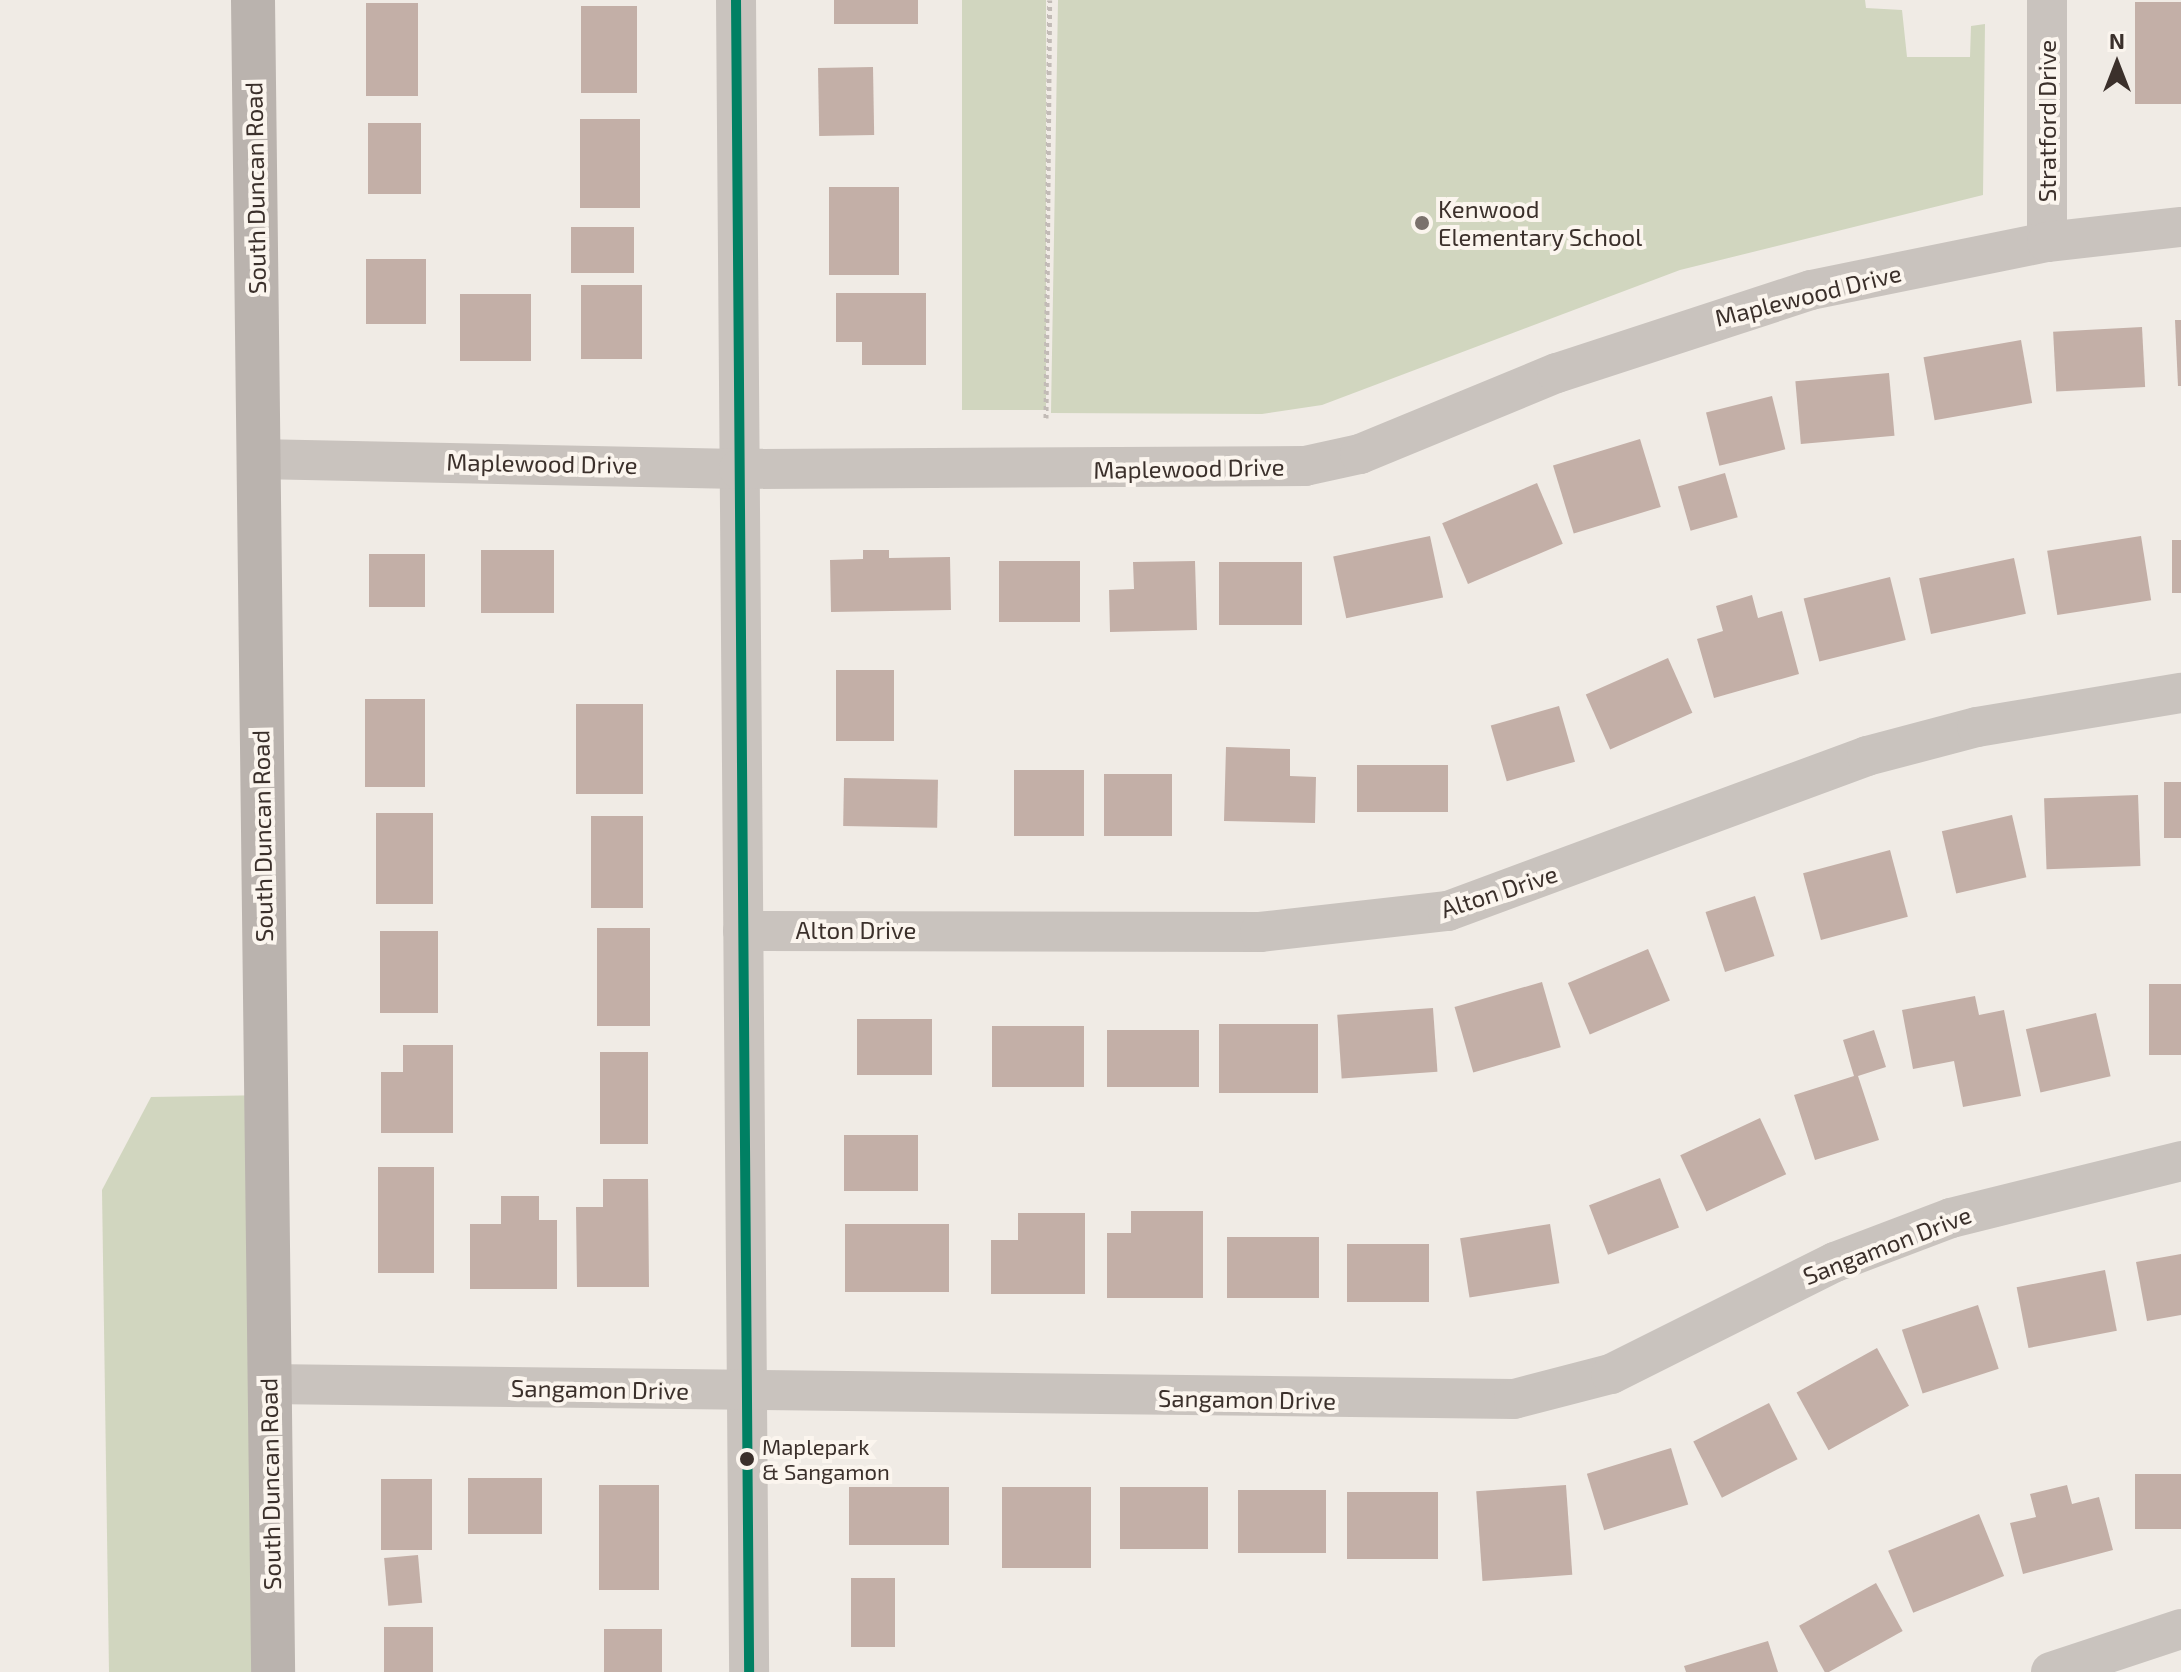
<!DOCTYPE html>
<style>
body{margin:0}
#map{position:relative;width:2181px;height:1672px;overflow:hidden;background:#f0ebe5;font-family:"Exo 2",sans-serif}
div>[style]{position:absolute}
.green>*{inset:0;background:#d1d6bf;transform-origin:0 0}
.building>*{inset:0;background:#c3afa7;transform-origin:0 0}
.path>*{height:5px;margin-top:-2.5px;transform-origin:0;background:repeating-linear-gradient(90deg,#c2bbb6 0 4px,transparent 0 8px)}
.minor>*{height:40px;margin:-20px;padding:0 20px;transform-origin:20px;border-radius:20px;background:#c9c3be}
.secondary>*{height:44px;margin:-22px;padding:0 22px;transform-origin:22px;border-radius:22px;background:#bab3ae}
.bus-1>*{height:10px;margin:-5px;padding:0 5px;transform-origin:5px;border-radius:5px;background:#008063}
.dots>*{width:22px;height:22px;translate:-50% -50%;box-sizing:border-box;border:4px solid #fbf5ee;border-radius:50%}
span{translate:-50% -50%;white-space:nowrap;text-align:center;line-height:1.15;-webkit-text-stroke:8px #fbf5ee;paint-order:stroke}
.bus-label{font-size:22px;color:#3b302b}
.left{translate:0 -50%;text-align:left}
.street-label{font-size:24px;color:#3b302b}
.poi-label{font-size:24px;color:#3b302b}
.north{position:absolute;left:2077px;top:24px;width:80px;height:80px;-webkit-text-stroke:6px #fbf5ee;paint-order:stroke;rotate:0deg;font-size:22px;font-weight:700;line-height:32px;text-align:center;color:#3b302b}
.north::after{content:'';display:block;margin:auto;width:28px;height:36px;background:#3b302b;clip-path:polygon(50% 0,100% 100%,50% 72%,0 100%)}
</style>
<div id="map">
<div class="green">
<div style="left:962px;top:0;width:84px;height:410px"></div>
<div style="clip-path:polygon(1058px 0,1865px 0,1866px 8px,1902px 10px,1907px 57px,1970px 57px,1971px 26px,1985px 24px,1983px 195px,1680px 270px,1322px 405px,1262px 414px,1051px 413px)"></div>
<div style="clip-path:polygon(265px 1095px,273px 1672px,109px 1672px,102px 1190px,151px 1097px)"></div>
</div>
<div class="building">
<div style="left:834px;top:0;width:84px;height:24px"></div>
<div style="left:2135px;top:2px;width:46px;height:102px"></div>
<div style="left:366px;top:3px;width:52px;height:93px"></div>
<div style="left:581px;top:6px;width:56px;height:87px"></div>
<div style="left:873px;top:67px;width:68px;height:55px;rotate:89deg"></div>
<div style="left:580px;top:119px;width:60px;height:89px"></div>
<div style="left:368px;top:123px;width:53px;height:71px"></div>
<div style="left:829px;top:187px;width:70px;height:88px"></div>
<div style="left:571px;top:227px;width:63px;height:46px"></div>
<div style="left:366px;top:259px;width:60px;height:65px"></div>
<div style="left:581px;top:285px;width:61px;height:74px"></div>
<div style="clip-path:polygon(836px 293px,926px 293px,926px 365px,862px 365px,862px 342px,836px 342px)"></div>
<div style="left:460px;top:294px;width:71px;height:67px"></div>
<div style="clip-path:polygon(2175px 320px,2181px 320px,2181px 386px,2178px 386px)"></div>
<div style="left:2142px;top:327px;width:60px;height:89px;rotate:87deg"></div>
<div style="left:2021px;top:340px;width:64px;height:99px;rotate:80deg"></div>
<div style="left:1889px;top:373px;width:63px;height:94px;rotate:85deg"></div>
<div style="left:1772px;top:396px;width:55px;height:68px;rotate:76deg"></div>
<div style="left:1640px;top:439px;width:71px;height:91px;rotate:73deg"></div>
<div style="left:1725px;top:473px;width:46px;height:49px;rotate:74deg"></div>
<div style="left:1537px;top:483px;width:66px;height:103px;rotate:67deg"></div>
<div style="left:1430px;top:536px;width:63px;height:99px;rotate:78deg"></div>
<div style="left:2141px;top:536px;width:65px;height:95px;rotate:81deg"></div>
<div style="left:2172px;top:540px;width:9px;height:53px"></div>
<div style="left:481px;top:550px;width:73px;height:63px"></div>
<div style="clip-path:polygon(863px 550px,889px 550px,889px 558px,950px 557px,951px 610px,831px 612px,830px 560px,863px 559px)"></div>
<div style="left:369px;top:554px;width:56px;height:53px"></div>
<div style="left:2014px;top:558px;width:57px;height:97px;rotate:78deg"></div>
<div style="left:999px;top:561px;width:81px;height:61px"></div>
<div style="clip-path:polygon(1195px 561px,1197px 630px,1110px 632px,1109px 590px,1134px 589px,1133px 562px)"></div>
<div style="left:1219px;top:562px;width:83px;height:63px"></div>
<div style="left:1890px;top:577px;width:65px;height:89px;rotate:76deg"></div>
<div style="clip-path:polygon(1752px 595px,1758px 618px,1782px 611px,1799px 674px,1714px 698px,1697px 639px,1723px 631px,1716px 606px)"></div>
<div style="left:1668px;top:658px;width:60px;height:90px;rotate:66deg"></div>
<div style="left:836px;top:670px;width:58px;height:71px"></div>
<div style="left:365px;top:699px;width:60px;height:88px"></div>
<div style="left:576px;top:704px;width:67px;height:90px"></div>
<div style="left:1559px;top:706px;width:58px;height:71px;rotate:74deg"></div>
<div style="clip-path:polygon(1226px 747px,1290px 749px,1290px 776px,1316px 777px,1315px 823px,1224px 821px)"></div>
<div style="left:1357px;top:765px;width:91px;height:47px"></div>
<div style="left:1014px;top:770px;width:70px;height:66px"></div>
<div style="left:1104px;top:774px;width:68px;height:62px"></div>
<div style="left:844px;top:778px;width:94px;height:48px;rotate:1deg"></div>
<div style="left:2164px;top:782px;width:17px;height:56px"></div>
<div style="left:2138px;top:795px;width:71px;height:94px;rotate:88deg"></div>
<div style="left:376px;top:813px;width:57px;height:91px"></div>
<div style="left:2012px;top:815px;width:64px;height:72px;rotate:77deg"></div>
<div style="left:591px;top:816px;width:52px;height:92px"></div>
<div style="left:1890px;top:850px;width:69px;height:90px;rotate:75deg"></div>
<div style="left:1755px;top:896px;width:63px;height:52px;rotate:72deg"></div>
<div style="left:597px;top:928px;width:53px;height:98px"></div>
<div style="left:380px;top:931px;width:58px;height:82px"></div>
<div style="left:1648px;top:949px;width:56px;height:87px;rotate:67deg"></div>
<div style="left:1542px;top:982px;width:68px;height:91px;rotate:74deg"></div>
<div style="left:2149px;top:984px;width:32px;height:71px"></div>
<div style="clip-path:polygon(1975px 996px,1979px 1015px,2004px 1010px,2021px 1096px,1963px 1107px,1954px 1061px,1913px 1069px,1902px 1010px)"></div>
<div style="left:1433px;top:1008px;width:64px;height:96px;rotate:86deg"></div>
<div style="left:2096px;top:1013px;width:65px;height:72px;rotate:77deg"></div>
<div style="left:857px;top:1019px;width:75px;height:56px"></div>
<div style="left:1219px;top:1024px;width:99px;height:69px"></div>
<div style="left:992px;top:1026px;width:92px;height:61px"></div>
<div style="left:1107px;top:1030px;width:92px;height:57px"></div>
<div style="clip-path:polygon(1874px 1030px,1886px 1067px,1858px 1076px,1879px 1140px,1815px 1160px,1794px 1095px,1854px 1076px,1843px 1040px)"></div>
<div style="clip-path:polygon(403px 1045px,453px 1045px,453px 1133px,381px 1133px,381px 1072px,403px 1072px)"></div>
<div style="left:600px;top:1052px;width:48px;height:92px"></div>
<div style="left:1760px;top:1118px;width:62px;height:88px;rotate:65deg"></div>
<div style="left:844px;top:1135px;width:74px;height:56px"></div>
<div style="left:378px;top:1167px;width:56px;height:106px"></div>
<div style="left:1660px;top:1178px;width:53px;height:76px;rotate:69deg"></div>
<div style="clip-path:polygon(603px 1179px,648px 1179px,649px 1287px,577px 1287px,576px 1207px,603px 1207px)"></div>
<div style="clip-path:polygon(501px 1196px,539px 1196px,539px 1220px,557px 1220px,557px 1289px,470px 1289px,470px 1224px,501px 1224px)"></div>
<div style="clip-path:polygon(1131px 1211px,1203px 1211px,1203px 1298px,1107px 1298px,1107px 1233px,1131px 1233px)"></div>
<div style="clip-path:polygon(1018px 1213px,1085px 1213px,1085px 1294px,991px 1294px,991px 1240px,1018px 1240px)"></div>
<div style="left:845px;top:1224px;width:104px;height:68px"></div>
<div style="left:1550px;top:1224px;width:60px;height:91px;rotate:81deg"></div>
<div style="left:1227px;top:1237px;width:92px;height:61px"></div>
<div style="left:1347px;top:1244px;width:82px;height:58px"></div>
<div style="clip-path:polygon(2181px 1254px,2181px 1315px,2147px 1321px,2136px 1262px)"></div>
<div style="left:2105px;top:1270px;width:62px;height:90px;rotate:79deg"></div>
<div style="left:1978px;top:1305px;width:67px;height:80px;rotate:72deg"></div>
<div style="left:1877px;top:1348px;width:66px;height:92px;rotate:61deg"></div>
<div style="left:1769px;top:1403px;width:63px;height:85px;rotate:63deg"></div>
<div style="left:1671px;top:1448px;width:59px;height:88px;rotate:73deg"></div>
<div style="left:2135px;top:1474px;width:46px;height:55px"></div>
<div style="left:468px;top:1478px;width:74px;height:56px"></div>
<div style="left:381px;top:1479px;width:51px;height:71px"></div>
<div style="left:599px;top:1485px;width:60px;height:105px"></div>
<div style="left:1566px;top:1485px;width:90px;height:90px;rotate:86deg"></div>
<div style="clip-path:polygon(2067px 1485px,2072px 1504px,2099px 1497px,2113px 1550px,2023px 1574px,2010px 1523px,2036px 1517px,2030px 1494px)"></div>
<div style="left:849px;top:1487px;width:100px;height:58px"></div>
<div style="left:1002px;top:1487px;width:89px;height:81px"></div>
<div style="left:1120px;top:1487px;width:88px;height:62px"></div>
<div style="left:1238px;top:1490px;width:88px;height:63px"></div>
<div style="left:1347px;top:1492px;width:91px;height:67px"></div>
<div style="left:1979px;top:1514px;width:67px;height:98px;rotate:68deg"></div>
<div style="left:418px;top:1555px;width:48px;height:34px;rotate:85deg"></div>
<div style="left:851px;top:1578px;width:44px;height:69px"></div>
<div style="left:1876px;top:1583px;width:55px;height:88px;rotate:61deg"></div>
<div style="left:384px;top:1627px;width:49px;height:45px"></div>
<div style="left:604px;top:1629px;width:58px;height:43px"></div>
<div style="clip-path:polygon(1768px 1641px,1778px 1672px,1686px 1672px,1684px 1666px)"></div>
</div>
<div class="path">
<div style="left:1046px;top:418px;width:418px;rotate:-89.5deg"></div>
</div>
<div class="minor">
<div style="left:736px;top:0;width:1672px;rotate:89.55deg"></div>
<div style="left:2047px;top:0;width:242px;rotate:90deg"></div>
<div style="left:257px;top:459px;width:482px;rotate:1.2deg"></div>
<div style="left:739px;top:469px;width:566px;rotate:-0.3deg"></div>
<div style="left:1305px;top:466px;width:56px;rotate:-12.3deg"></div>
<div style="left:1360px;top:454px;width:213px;rotate:-22.4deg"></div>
<div style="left:1557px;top:373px;width:267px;rotate:-18.1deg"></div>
<div style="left:1811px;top:290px;width:241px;rotate:-11.5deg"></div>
<div style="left:2047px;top:242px;width:135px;rotate:-6.4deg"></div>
<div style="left:743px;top:931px;width:517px;rotate:0.11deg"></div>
<div style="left:1260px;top:932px;width:189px;rotate:-6.4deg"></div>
<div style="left:1448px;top:911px;width:447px;rotate:-20.3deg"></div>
<div style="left:1867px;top:756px;width:114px;rotate:-14.8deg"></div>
<div style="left:1977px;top:727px;width:207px;rotate:-9.5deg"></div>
<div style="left:268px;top:1384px;width:1246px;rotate:0.69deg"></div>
<div style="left:1514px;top:1399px;width:100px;rotate:-14.5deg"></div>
<div style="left:1611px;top:1374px;width:250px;rotate:-26.6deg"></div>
<div style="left:1835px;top:1262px;width:124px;rotate:-20.8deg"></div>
<div style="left:1951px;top:1218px;width:237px;rotate:-13.9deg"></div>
<div style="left:2051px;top:1672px;width:137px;rotate:-18.3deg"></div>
</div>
<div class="secondary">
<div style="left:253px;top:0;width:1672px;rotate:89.31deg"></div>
</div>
<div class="bus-1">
<div style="left:736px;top:0;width:1672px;rotate:89.55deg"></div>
</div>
<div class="dots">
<div style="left:1422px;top:223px;background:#7a716c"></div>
<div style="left:747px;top:1459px;background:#3b302b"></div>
</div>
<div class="bus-label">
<span class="left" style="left:762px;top:1459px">Maplepark<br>&amp; Sangamon</span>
</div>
<div class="street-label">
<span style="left:2047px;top:121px;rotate:-90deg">Stratford Drive</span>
<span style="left:255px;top:188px;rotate:-91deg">South Duncan Road</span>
<span style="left:1808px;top:295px;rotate:-14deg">Maplewood Drive</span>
<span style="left:542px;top:463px;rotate:1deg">Maplewood Drive</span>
<span style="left:1189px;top:468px;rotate:-1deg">Maplewood Drive</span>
<span style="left:262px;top:836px;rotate:-91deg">South Duncan Road</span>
<span style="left:1499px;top:891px;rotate:-18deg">Alton Drive</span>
<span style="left:856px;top:930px">Alton Drive</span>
<span style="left:1887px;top:1245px;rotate:-21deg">Sangamon Drive</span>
<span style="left:600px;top:1389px;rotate:1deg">Sangamon Drive</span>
<span style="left:1247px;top:1399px;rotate:1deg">Sangamon Drive</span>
<span style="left:270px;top:1484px;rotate:-91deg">South Duncan Road</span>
</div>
<div class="poi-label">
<span class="left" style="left:1438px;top:223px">Kenwood<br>Elementary School</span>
</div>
<div class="north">N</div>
</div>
